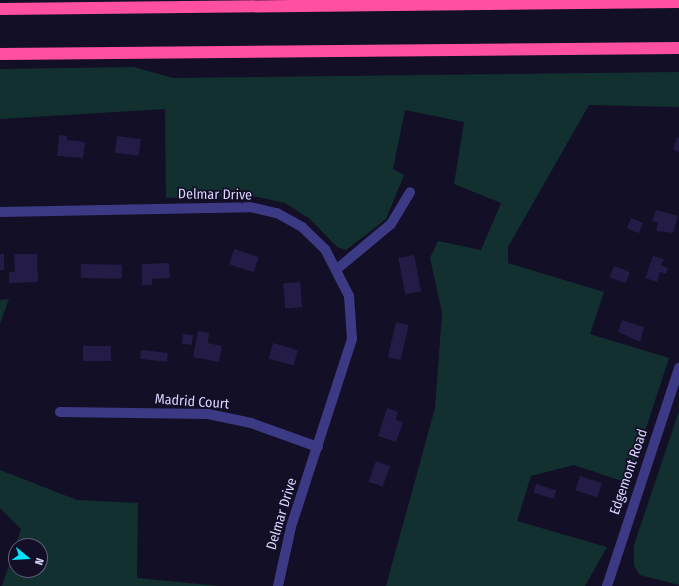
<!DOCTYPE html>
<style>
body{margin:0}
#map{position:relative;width:679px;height:586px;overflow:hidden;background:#130f26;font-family:"Fira Sans Condensed",sans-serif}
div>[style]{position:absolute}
.green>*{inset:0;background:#12302f}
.building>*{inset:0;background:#241b47;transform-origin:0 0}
.minor>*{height:10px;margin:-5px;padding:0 5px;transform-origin:5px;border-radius:5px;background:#3d3a85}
.highway>*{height:12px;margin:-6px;padding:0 6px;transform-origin:6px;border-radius:6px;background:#ff4fa3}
span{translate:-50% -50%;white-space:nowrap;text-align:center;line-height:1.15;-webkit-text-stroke:3.5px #130f26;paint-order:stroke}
.street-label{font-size:14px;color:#d9d4ff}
.north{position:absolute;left:8px;top:538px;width:40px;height:40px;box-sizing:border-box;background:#130f26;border:1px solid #625e7d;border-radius:50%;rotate:108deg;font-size:11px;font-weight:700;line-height:16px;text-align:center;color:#d9d4ff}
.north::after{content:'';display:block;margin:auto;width:14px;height:18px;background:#00e5ff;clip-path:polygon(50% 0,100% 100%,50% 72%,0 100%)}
</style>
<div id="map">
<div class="green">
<div style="clip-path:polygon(134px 67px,173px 78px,679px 72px,679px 107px,589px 105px,508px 247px,508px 263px,604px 292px,590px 334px,669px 358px,628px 483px,574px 465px,531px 476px,517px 521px,607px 547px,585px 586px,386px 586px,435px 408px,442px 313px,430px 258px,438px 241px,481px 250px,501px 203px,454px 184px,464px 122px,405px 110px,393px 169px,404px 175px,386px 219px,346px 250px,337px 247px,310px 219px,285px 203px,253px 196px,166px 198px,165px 109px,0 119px,0 69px)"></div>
<div style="clip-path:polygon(9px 299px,0 324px,0 300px)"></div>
<div style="clip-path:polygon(679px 411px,679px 585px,640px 575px,634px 566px,634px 545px)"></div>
<div style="clip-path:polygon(evenodd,0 470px,77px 500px,138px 503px,137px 578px,219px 586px,2px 586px,21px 529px,0 508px,0 470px,16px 546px,40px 546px,40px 570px,16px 570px,16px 546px)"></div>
</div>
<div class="building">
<div style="clip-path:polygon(59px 135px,67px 136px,67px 140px,85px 142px,83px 158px,57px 156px)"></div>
<div style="left:117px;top:136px;width:24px;height:17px;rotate:7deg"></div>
<div style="clip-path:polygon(677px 138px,679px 138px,679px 152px,673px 149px)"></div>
<div style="clip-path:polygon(656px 210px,678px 216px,673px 233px,656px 231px,658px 223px,652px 221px)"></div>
<div style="left:631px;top:218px;width:13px;height:11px;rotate:23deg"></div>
<div style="left:234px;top:249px;width:26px;height:16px;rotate:18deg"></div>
<div style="left:0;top:254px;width:4px;height:16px"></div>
<div style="clip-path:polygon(14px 254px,37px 254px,38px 282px,9px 283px,9px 272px,15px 272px)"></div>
<div style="left:414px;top:255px;width:37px;height:16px;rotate:79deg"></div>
<div style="clip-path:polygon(653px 256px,664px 259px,661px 265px,668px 268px,666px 274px,660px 272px,657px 282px,645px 278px)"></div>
<div style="clip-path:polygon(169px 263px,170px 278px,152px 279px,152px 285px,142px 285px,142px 264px)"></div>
<div style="left:81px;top:264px;width:41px;height:14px;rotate:1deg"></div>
<div style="left:614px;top:266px;width:17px;height:12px;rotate:21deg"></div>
<div style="left:300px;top:282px;width:25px;height:17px;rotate:85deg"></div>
<div style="clip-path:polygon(622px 320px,644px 327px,640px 342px,618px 332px)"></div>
<div style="left:396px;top:322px;width:13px;height:36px;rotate:13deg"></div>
<div style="clip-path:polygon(198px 331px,209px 333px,208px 343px,222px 346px,219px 362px,193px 357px)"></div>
<div style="left:183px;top:334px;width:10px;height:10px;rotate:6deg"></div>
<div style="left:273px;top:343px;width:26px;height:16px;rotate:16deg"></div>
<div style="left:83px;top:346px;width:28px;height:15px"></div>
<div style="left:141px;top:350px;width:27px;height:9px;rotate:6deg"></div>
<div style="clip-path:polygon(387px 408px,398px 412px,396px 420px,403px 422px,396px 442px,378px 436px)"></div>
<div style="left:376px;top:461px;width:15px;height:22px;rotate:20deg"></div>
<div style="left:580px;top:476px;width:23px;height:15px;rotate:18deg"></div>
<div style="left:536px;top:484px;width:21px;height:9px;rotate:17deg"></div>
</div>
<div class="minor">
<div style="left:0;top:212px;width:250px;rotate:-1.1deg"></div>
<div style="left:250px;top:207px;width:28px;rotate:13deg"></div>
<div style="left:277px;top:213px;width:29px;rotate:29deg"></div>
<div style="left:302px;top:227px;width:32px;rotate:44deg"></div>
<div style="left:325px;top:249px;width:53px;rotate:62.9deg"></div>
<div style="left:349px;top:296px;width:43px;rotate:86deg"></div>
<div style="left:352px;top:339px;width:198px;rotate:108deg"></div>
<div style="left:291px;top:527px;width:60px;rotate:102.4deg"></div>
<div style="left:337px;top:269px;width:70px;rotate:-39.8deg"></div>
<div style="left:391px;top:224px;width:37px;rotate:-59deg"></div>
<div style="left:60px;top:412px;width:148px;rotate:0.8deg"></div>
<div style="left:208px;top:414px;width:44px;rotate:11.8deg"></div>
<div style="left:251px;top:423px;width:71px;rotate:19.7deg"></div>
<div style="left:607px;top:586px;width:230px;rotate:-71.7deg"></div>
</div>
<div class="highway">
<div style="left:0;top:9px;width:679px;rotate:-0.59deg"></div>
<div style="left:0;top:54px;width:679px;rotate:-0.51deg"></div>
</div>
<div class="street-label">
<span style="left:215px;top:195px;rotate:1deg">Delmar Drive</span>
<span style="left:192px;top:402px;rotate:4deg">Madrid Court</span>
<span style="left:629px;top:472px;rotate:-71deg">Edgemont Road</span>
<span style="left:282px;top:514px;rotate:-73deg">Delmar Drive</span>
</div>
<div class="north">N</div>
</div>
